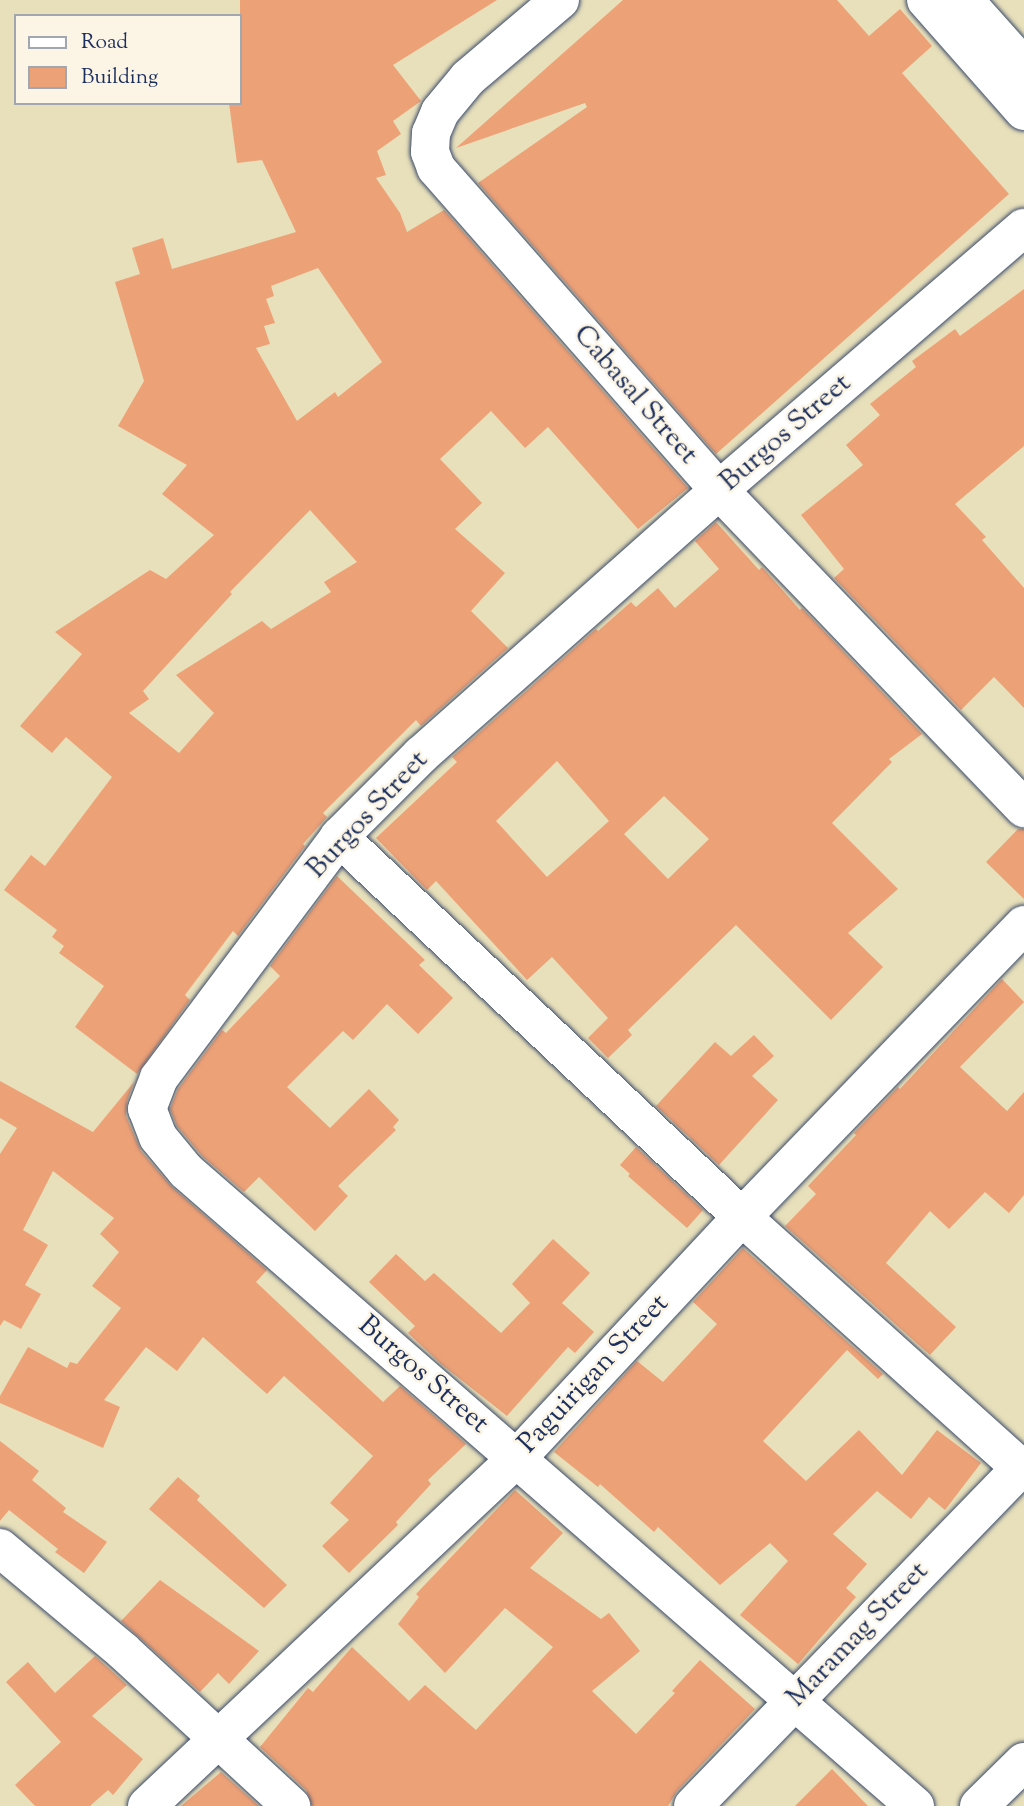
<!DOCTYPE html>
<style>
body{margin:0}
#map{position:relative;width:1024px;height:1806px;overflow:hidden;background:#e8e0ba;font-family:"Sorts Mill Goudy",serif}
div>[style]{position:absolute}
.building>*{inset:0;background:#eda177}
.roads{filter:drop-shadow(0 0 2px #3a4a6c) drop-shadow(0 0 2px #3a4a6c)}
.minor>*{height:38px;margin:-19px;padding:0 19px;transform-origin:19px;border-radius:19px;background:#fff}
.secondary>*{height:38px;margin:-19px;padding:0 19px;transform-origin:19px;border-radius:19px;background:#fff}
span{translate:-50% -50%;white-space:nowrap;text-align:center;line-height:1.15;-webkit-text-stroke:5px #fcf5e5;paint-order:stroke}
.street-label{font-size:28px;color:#1b2f5e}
.legend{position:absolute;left:14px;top:14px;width:228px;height:91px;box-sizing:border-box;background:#fcf5e5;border:2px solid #a2a6af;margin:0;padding:9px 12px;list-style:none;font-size:21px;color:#1b2f5e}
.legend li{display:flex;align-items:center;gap:14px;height:35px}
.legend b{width:35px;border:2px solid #a2a6af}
</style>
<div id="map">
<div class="building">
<div style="clip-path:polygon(evenodd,240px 0,497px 0,393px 65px,421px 101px,393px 121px,401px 134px,377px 151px,386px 175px,376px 178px,400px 213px,407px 232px,444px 210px,688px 488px,638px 529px,548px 427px,525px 448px,491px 411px,440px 459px,482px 503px,455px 529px,505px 573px,471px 611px,508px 648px,421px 726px,416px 720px,323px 813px,327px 817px,303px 844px,305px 846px,238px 936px,233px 931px,185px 995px,190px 1000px,137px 1074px,75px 1027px,104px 986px,59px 953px,64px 946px,52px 937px,57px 930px,4px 890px,31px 855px,45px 866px,112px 777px,66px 737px,52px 753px,20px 726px,82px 654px,55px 632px,150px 570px,166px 579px,214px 535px,162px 494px,187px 465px,118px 426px,144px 381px,115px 282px,140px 274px,132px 248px,163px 238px,172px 269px,296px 232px,262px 160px,237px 163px,229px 103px,240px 103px,240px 0,318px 268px,382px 362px,338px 397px,335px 392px,297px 421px,256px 348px,270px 344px,264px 326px,275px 323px,266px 299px,274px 296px,271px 286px,318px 268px,240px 0,310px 510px,357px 562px,324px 582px,331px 592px,271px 629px,262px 621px,176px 675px,214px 713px,179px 753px,129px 713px,149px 699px,143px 691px,232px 594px,230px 592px,310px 510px)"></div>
<div style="clip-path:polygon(623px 0,837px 0,869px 36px,900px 9px,932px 46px,902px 73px,1009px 194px,716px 454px,478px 183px,587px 107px,585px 103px,456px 148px)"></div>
<div style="clip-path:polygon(1024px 289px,1024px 446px,955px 504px,986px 537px,982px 540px,1024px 588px,1024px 708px,994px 677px,961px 710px,834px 578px,844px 569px,801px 515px,863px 465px,846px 445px,880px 415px,870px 404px,916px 367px,912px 361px,955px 329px,960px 336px)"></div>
<div style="clip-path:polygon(evenodd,716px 522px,759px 570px,762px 567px,800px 610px,802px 608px,922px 734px,889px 759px,892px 762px,832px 823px,898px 889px,848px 933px,883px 967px,831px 1020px,736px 925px,628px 1030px,632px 1035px,608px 1058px,588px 1038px,608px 1018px,552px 957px,527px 980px,436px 881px,427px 890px,376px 838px,457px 762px,452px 757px,596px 629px,598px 631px,631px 602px,636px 607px,658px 588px,675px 608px,719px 569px,695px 541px,716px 522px,557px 761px,609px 821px,547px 877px,496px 821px,557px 761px,716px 522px,664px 796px,709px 839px,668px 879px,624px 834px,664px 796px)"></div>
<div style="clip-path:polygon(1018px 829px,1024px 829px,1024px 899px,986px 862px)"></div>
<div style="clip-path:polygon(337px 876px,425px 960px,419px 965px,453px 998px,418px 1034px,387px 1004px,353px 1040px,343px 1031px,287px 1087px,330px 1128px,369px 1089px,399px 1120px,393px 1127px,396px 1130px,338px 1186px,348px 1196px,315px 1231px,259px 1177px,244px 1192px,202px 1156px,177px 1126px,170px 1109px,178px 1089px,222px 1030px,226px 1033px,280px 976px,270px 966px)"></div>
<div style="clip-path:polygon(1002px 979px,1024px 1002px,960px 1067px,1007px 1111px,1024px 1092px,1024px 1195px,1009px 1213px,985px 1192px,949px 1229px,930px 1211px,886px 1263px,956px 1327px,930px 1355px,785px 1226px,816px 1194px,808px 1186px,856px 1135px,854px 1133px,898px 1087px,900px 1089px)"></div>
<div style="clip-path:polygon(754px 1035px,774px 1056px,752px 1076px,778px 1100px,719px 1165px,656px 1106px,715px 1042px,731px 1056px)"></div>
<div style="clip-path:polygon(0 1081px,93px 1132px,134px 1082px,127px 1101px,126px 1116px,141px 1151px,172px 1187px,267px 1270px,256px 1282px,383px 1402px,400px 1386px,466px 1444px,428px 1480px,431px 1484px,396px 1522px,398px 1525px,349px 1573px,322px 1546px,349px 1520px,330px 1503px,373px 1456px,284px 1376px,267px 1394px,203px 1337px,177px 1371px,146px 1347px,104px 1400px,120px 1407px,103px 1448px,0 1403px,0 1396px,28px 1347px,67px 1368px,70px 1362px,77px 1364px,121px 1308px,92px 1286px,119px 1252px,100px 1234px,114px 1218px,53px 1171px,23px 1230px,48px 1245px,25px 1285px,41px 1294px,21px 1329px,4px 1320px,0 1326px,0 1154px,17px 1128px,0 1118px)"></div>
<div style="clip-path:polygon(636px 1147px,703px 1210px,687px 1228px,628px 1176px,630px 1174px,620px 1165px)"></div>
<div style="clip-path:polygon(553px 1239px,590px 1273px,562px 1303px,594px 1332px,575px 1353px,568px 1347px,507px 1416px,441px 1364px,408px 1333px,415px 1326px,369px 1282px,396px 1254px,425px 1281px,434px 1273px,501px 1333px,530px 1303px,512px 1284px)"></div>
<div style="clip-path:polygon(743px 1248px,883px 1374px,878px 1379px,847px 1350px,763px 1441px,806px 1481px,859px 1430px,902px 1475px,937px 1430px,981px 1463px,945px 1510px,929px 1497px,911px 1519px,877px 1491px,833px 1534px,867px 1564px,846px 1588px,856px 1597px,798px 1664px,740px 1615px,788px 1561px,770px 1543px,720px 1585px,658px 1527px,654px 1532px,600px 1484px,598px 1487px,554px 1452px,637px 1361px,663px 1382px,717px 1324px,693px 1302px)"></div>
<div style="clip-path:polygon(0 1441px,39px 1471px,32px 1480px,66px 1508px,63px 1512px,107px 1542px,84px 1573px,55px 1552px,58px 1549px,9px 1510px,0 1521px)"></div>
<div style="clip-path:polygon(178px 1477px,200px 1496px,197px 1500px,287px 1585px,264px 1608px,149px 1509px)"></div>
<div style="clip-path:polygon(515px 1490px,563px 1533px,530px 1568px,601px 1619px,609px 1613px,640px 1651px,592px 1691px,636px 1734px,675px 1693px,672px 1691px,700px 1660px,755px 1709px,677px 1791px,668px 1806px,312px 1806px,306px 1790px,260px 1747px,308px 1688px,313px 1692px,352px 1647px,409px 1701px,425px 1685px,476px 1730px,553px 1647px,505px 1608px,445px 1673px,398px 1624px,419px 1597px,416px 1594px)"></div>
<div style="clip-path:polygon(160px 1580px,259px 1651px,229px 1684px,218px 1673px,200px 1692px,121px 1621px)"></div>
<div style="clip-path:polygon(95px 1656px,127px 1685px,92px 1716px,143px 1759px,113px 1795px,108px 1790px,90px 1806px,35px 1806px,15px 1785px,61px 1742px,6px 1682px,28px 1662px,55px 1693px)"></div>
<div style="clip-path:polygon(832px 1769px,868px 1806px,795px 1806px)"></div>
<div style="clip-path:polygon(221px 1772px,259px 1806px,181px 1806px)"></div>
</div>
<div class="roads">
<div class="minor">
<div style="left:560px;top:0;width:121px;rotate:139.7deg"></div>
<div style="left:468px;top:78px;width:44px;rotate:129.5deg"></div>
<div style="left:440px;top:112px;width:23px;rotate:113deg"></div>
<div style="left:431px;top:133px;width:19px;rotate:93deg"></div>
<div style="left:430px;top:152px;width:17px;rotate:69deg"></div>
<div style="left:436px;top:168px;width:429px;rotate:48.7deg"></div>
<div style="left:719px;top:490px;width:441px;rotate:46.2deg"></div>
<div style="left:339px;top:837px;width:554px;rotate:43.32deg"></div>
<div style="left:742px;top:1217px;width:380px;rotate:42deg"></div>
<div style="left:0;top:1548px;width:160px;rotate:39.9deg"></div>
<div style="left:123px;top:1651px;width:229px;rotate:42.7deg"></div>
<div style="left:693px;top:1806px;width:475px;rotate:-45.9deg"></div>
<div style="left:915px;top:1806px;width:967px;rotate:-138.94deg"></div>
<div style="left:186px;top:1171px;width:44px;rotate:-129.5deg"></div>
<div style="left:158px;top:1137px;width:30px;rotate:-111deg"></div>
<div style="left:147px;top:1109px;width:33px;rotate:-69deg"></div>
<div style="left:159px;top:1078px;width:301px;rotate:-53.2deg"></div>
<div style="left:339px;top:837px;width:116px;rotate:-45deg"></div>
<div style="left:421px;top:755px;width:399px;rotate:-41.6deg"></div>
<div style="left:719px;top:490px;width:402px;rotate:-40.7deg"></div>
<div style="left:979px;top:1806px;width:63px;rotate:-44.4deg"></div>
</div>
<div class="secondary">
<div style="left:926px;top:0;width:148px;rotate:48.6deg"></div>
<div style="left:964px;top:0;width:90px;rotate:48.2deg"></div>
<div style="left:147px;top:1806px;width:509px;rotate:-43.25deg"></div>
<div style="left:518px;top:1457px;width:328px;rotate:-47deg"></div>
<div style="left:742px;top:1217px;width:406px;rotate:-46deg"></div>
</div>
</div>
<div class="street-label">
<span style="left:635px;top:395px;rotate:49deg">Cabasal Street</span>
<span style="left:786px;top:433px;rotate:-41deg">Burgos Street</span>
<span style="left:368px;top:815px;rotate:-47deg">Burgos Street</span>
<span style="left:594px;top:1374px;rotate:-47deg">Paguirigan Street</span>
<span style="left:423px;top:1375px;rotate:41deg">Burgos Street</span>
<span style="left:858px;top:1635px;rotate:-46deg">Maramag Street</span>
</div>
<ul class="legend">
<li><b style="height:9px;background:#fff"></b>Road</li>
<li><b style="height:19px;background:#eda177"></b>Building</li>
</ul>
</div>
